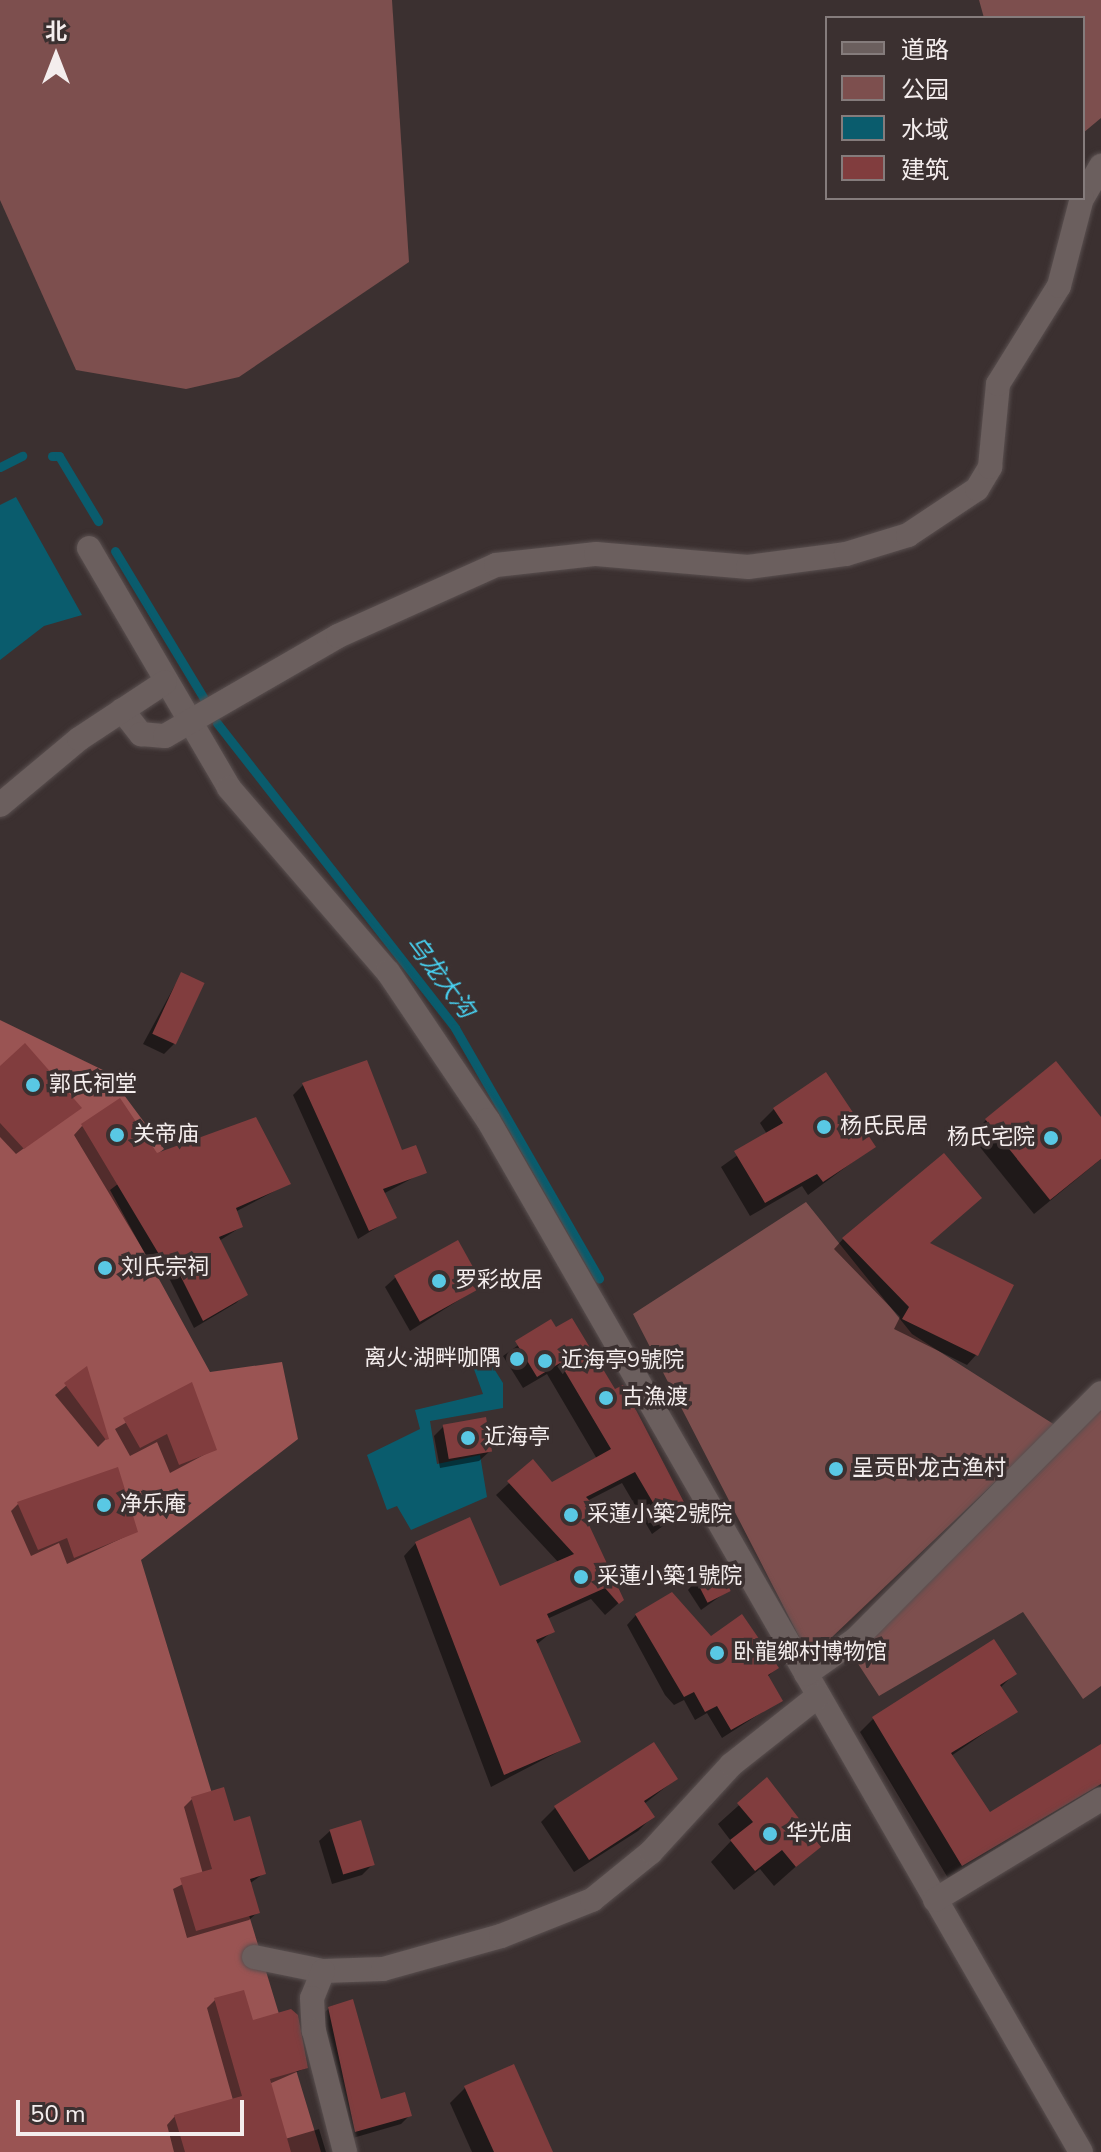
<!DOCTYPE html>
<meta charset="utf-8">
<style>
body{margin:0}
#map{position:relative;width:1101px;height:2152px;overflow:hidden;background:#3b3030;font-family:"Nunito Sans","Noto Sans SC",sans-serif}
div>[style]{position:absolute}
.green>*{inset:0;background:#7d4f4e}
.forest>*{inset:0;background:#9a5453}
.water>*{inset:0;background:#0a5c6d}
.shadow>*{inset:0;background:#0007}
.stream>*{height:9px;margin:-4.5px;padding:0 4.5px;transform-origin:4.5px;border-radius:4.5px;background:#0a5c6d}
.building>*{inset:0;background:#813d3e;transform-origin:0 0}
.roads{filter:drop-shadow(0 0 2px #594f4f) drop-shadow(0 0 2px #594f4f)}
.minor>*{height:24px;margin:-12px;padding:0 12px;transform-origin:12px;border-radius:12px;background:#6b5f5e}
.dots>*{width:22px;height:22px;translate:-50% -50%;box-sizing:border-box;border:4px solid #3b3030;border-radius:50%}
span{translate:-50% -50%;white-space:nowrap;text-align:center;line-height:1.15;-webkit-text-stroke:7px #3b3030;paint-order:stroke}
.poi-label{font-size:22px;color:#f4eded}
.left{translate:0 -50%;text-align:left}
.right{translate:-100% -50%;text-align:right}
.water-label{font-size:24px;color:#48d2f2;font-style:italic}
.legend{position:absolute;left:825px;top:16px;width:260px;height:184px;box-sizing:border-box;background:#3b3030;border:2px solid #857c7c;margin:0;padding:10px 14px;list-style:none;font-size:24px;color:#f4eded}
.legend li{display:flex;align-items:center;gap:16px;height:40px}
.legend b{width:40px;border:2px solid #857c7c}
.north{position:absolute;left:16px;top:16px;width:80px;height:80px;-webkit-text-stroke:6px #3b3030;paint-order:stroke;rotate:0deg;font-size:22px;font-weight:700;line-height:32px;text-align:center;color:#f4eded}
.north::after{content:'';display:block;margin:auto;width:28px;height:36px;background:#f4eded;clip-path:polygon(50% 0,100% 100%,50% 72%,0 100%)}
.scale{position:absolute;left:16px;top:2100px;width:228px;height:36px;box-sizing:border-box;border:4px solid #f4eded;border-top:0;padding-left:10px;font-size:24px;line-height:28px;white-space:nowrap;color:#f4eded;-webkit-text-stroke:6px #3b3030;paint-order:stroke}
</style>
<div id="map">
<div class="green">
<div style="clip-path:polygon(0 0,392px 0,409px 262px,239px 377px,186px 389px,76px 370px,0 200px)"></div>
<div style="clip-path:polygon(979px 0,1101px 0,1101px 118px,1083px 133px,1083px 18px,984px 18px)"></div>
<div style="clip-path:polygon(806px 1202px,912px 1334px,1055px 1425px,810px 1658px,633px 1314px)"></div>
<div style="clip-path:polygon(1101px 1410px,1101px 1686px,1083px 1699px,1023px 1612px,879px 1696px,851px 1653px)"></div>
</div>
<div class="forest">
<div style="clip-path:polygon(0 1020px,107px 1072px,164px 1149px,110px 1190px,210px 1372px,282px 1362px,298px 1439px,141px 1560px,321px 2152px,0 2152px)"></div>
</div>
<div class="water">
<div style="clip-path:polygon(16px 497px,82px 615px,44px 626px,0 660px,0 505px)"></div>
<div style="clip-path:polygon(486px 1356px,503px 1383px,503px 1408px,430px 1421px,437px 1464px,480px 1455px,487px 1497px,411px 1530px,397px 1506px,387px 1510px,367px 1455px,420px 1429px,415px 1410px,483px 1394px,471px 1361px)"></div>
</div>
<div class="shadow">
<div style="clip-path:polygon(181px 974px,175px 1043px,164px 1054px,143px 1044px)"></div>
<div style="clip-path:polygon(0 1069px,79px 1108px,16px 1154px,0 1137px)"></div>
<div style="clip-path:polygon(303px 1085px,424px 1172px,383px 1194px,394px 1217px,358px 1239px,293px 1095px)"></div>
<div style="clip-path:polygon(774px 1109px,873px 1147px,808px 1195px,802px 1186px,750px 1216px,721px 1167px,767px 1134px,760px 1123px)"></div>
<div style="clip-path:polygon(986px 1120px,1101px 1120px,1101px 1159px,1034px 1214px,971px 1136px)"></div>
<div style="clip-path:polygon(82px 1126px,156px 1155px,288px 1184px,235px 1212px,241px 1227px,219px 1241px,245px 1295px,236px 1303px,194px 1328px,167px 1274px,160px 1278px,74px 1135px)"></div>
<div style="clip-path:polygon(843px 1239px,927px 1244px,1012px 1286px,976px 1355px,967px 1365px,894px 1329px,900px 1317px,834px 1249px)"></div>
<div style="clip-path:polygon(396px 1277px,481px 1286px,410px 1331px,385px 1287px)"></div>
<div style="clip-path:polygon(550px 1322px,685px 1510px,652px 1534px,622px 1483px,587px 1501px,587px 1526px,622px 1600px,605px 1615px,591px 1599px,547px 1619px,553px 1631px,536px 1645px,579px 1741px,491px 1787px,404px 1556px,416px 1543px,499px 1589px,559px 1563px,496px 1495px,532px 1462px,552px 1485px,597px 1459px,547px 1374px,523px 1388px,503px 1356px)"></div>
<div style="clip-path:polygon(86px 1369px,107px 1438px,98px 1447px,55px 1395px)"></div>
<div style="clip-path:polygon(191px 1385px,215px 1449px,170px 1473px,157px 1442px,130px 1456px,115px 1429px)"></div>
<div style="clip-path:polygon(444px 1426px,490px 1451px,479px 1461px,440px 1468px,434px 1436px)"></div>
<div style="clip-path:polygon(18px 1504px,135px 1532px,67px 1564px,59px 1543px,31px 1556px,11px 1511px)"></div>
<div style="clip-path:polygon(697px 1580px,729px 1590px,701px 1610px,688px 1590px)"></div>
<div style="clip-path:polygon(636px 1615px,777px 1668px,767px 1677px,781px 1700px,722px 1738px,707px 1713px,695px 1720px,684px 1700px,674px 1705px,665px 1695px,627px 1625px)"></div>
<div style="clip-path:polygon(1014px 1674px,1000px 1688px,1015px 1712px,951px 1756px,989px 1815px,1101px 1748px,1101px 1792px,948px 1878px,860px 1732px,874px 1718px)"></div>
<div style="clip-path:polygon(676px 1779px,644px 1804px,652px 1817px,638px 1831px,574px 1872px,541px 1822px,555px 1808px)"></div>
<div style="clip-path:polygon(767px 1780px,819px 1846px,774px 1886px,760px 1869px,734px 1890px,711px 1862px,731px 1841px,718px 1824px)"></div>
<div style="clip-path:polygon(192px 1799px,232px 1823px,263px 1874px,249px 1884px,258px 1912px,249px 1920px,187px 1938px,173px 1889px,203px 1874px,184px 1807px)"></div>
<div style="clip-path:polygon(330px 1831px,372px 1865px,362px 1875px,332px 1884px,319px 1841px)"></div>
<div style="clip-path:polygon(215px 2000px,306px 2068px,269px 2084px,285px 2139px,319px 2129px,326px 2152px,174px 2152px,167px 2125px,175px 2116px,233px 2100px,207px 2008px)"></div>
<div style="clip-path:polygon(329px 2008px,379px 2101px,410px 2115px,401px 2124px,346px 2140px,319px 2018px)"></div>
<div style="clip-path:polygon(466px 2087px,551px 2152px,472px 2152px,450px 2103px)"></div>
</div>
<div class="stream">
<div style="left:52px;top:456px;width:7px"></div>
<div style="left:59px;top:456px;width:76px;rotate:59deg"></div>
<div style="left:0;top:467px;width:25px;rotate:-27deg"></div>
<div style="left:115px;top:551px;width:176px;rotate:58.9deg"></div>
<div style="left:217px;top:723px;width:387px;rotate:52deg"></div>
<div style="left:455px;top:1028px;width:289px;rotate:60.1deg"></div>
</div>
<div class="building">
<div style="left:181px;top:972px;width:26px;height:68px;rotate:25deg"></div>
<div style="clip-path:polygon(25px 1043px,82px 1108px,24px 1149px,0 1123px,0 1066px)"></div>
<div style="clip-path:polygon(367px 1060px,402px 1150px,416px 1145px,427px 1173px,383px 1189px,397px 1218px,369px 1231px,302px 1083px)"></div>
<div style="clip-path:polygon(1056px 1061px,1101px 1117px,1101px 1159px,1050px 1200px,985px 1119px)"></div>
<div style="clip-path:polygon(826px 1072px,876px 1147px,823px 1182px,817px 1174px,765px 1203px,734px 1151px,783px 1123px,773px 1108px)"></div>
<div style="clip-path:polygon(120px 1098px,157px 1153px,256px 1117px,291px 1184px,236px 1208px,243px 1227px,219px 1237px,248px 1295px,203px 1321px,176px 1267px,169px 1271px,81px 1124px)"></div>
<div style="clip-path:polygon(944px 1153px,982px 1198px,930px 1243px,1014px 1285px,978px 1356px,902px 1319px,909px 1307px,842px 1238px)"></div>
<div style="left:458px;top:1240px;width:53px;height:73px;rotate:61deg"></div>
<div style="clip-path:polygon(572px 1318px,615px 1389px,623px 1385px,688px 1510px,665px 1523px,635px 1472px,586px 1497px,602px 1514px,589px 1525px,624px 1600px,619px 1604px,605px 1588px,547px 1614px,555px 1632px,536px 1640px,581px 1742px,504px 1775px,415px 1542px,470px 1517px,500px 1586px,574px 1554px,507px 1481px,533px 1459px,552px 1482px,611px 1449px,560px 1363px,537px 1377px,515px 1341px,551px 1319px,556px 1327px)"></div>
<div style="clip-path:polygon(87px 1366px,109px 1439px,106px 1440px,64px 1383px)"></div>
<div style="clip-path:polygon(192px 1382px,217px 1450px,179px 1465px,167px 1434px,140px 1448px,123px 1418px)"></div>
<div style="left:486px;top:1417px;width:35px;height:44px;rotate:80deg"></div>
<div style="clip-path:polygon(118px 1467px,138px 1532px,74px 1558px,67px 1538px,38px 1550px,17px 1502px)"></div>
<div style="left:718px;top:1566px;width:28px;height:26px;rotate:63deg"></div>
<div style="clip-path:polygon(672px 1592px,711px 1636px,742px 1614px,779px 1668px,768px 1675px,783px 1701px,731px 1730px,717px 1706px,705px 1712px,694px 1692px,684px 1697px,635px 1614px)"></div>
<div style="clip-path:polygon(994px 1639px,1017px 1674px,1000px 1685px,1018px 1712px,951px 1753px,990px 1812px,1101px 1744px,1101px 1784px,962px 1866px,872px 1717px)"></div>
<div style="clip-path:polygon(654px 1742px,678px 1779px,644px 1801px,655px 1817px,589px 1860px,554px 1806px)"></div>
<div style="clip-path:polygon(767px 1777px,821px 1847px,796px 1867px,782px 1850px,755px 1871px,730px 1840px,753px 1822px,737px 1803px)"></div>
<div style="clip-path:polygon(224px 1787px,234px 1821px,250px 1816px,266px 1874px,250px 1879px,260px 1913px,196px 1931px,180px 1878px,212px 1869px,191px 1797px)"></div>
<div style="left:361px;top:1820px;width:47px;height:33px;rotate:73deg"></div>
<div style="clip-path:polygon(244px 1990px,253px 2020px,291px 2009px,298px 2015px,308px 2068px,270px 2079px,291px 2152px,185px 2152px,174px 2115px,242px 2096px,214px 1998px)"></div>
<div style="clip-path:polygon(353px 1999px,381px 2099px,405px 2092px,412px 2116px,355px 2132px,328px 2007px)"></div>
<div style="clip-path:polygon(514px 2064px,553px 2152px,494px 2152px,464px 2086px)"></div>
</div>
<div class="roads">
<div class="minor">
<div style="left:1083px;top:197px;width:36px;rotate:-60deg"></div>
<div style="left:89px;top:548px;width:278px;rotate:59.7deg"></div>
<div style="left:229px;top:788px;width:243px;rotate:49.2deg"></div>
<div style="left:388px;top:972px;width:179px;rotate:56deg"></div>
<div style="left:488px;top:1120px;width:1190px;rotate:60.12deg"></div>
<div style="left:122px;top:710px;width:31px;rotate:52deg"></div>
<div style="left:141px;top:734px;width:24px;rotate:5deg"></div>
<div style="left:165px;top:736px;width:200px;rotate:-30deg"></div>
<div style="left:338px;top:636px;width:173px;rotate:-24.2deg"></div>
<div style="left:496px;top:565px;width:101px;rotate:-6.3deg"></div>
<div style="left:596px;top:554px;width:153px;rotate:4.9deg"></div>
<div style="left:748px;top:567px;width:99px;rotate:-7.6deg"></div>
<div style="left:846px;top:554px;width:65px;rotate:-17deg"></div>
<div style="left:908px;top:535px;width:83px;rotate:-33.7deg"></div>
<div style="left:977px;top:489px;width:26px;rotate:-59deg"></div>
<div style="left:990px;top:467px;width:83px;rotate:-84.5deg"></div>
<div style="left:998px;top:384px;width:115px;rotate:-58.1deg"></div>
<div style="left:1059px;top:286px;width:91px;rotate:-75.4deg"></div>
<div style="left:0;top:805px;width:103px;rotate:-39.9deg"></div>
<div style="left:79px;top:739px;width:103px;rotate:-33.5deg"></div>
<div style="left:806px;top:1674px;width:61px;rotate:-35deg"></div>
<div style="left:856px;top:1639px;width:347px;rotate:-45.1deg"></div>
<div style="left:935px;top:1900px;width:194px;rotate:-31.3deg"></div>
<div style="left:254px;top:1957px;width:70px;rotate:11.5deg"></div>
<div style="left:323px;top:1971px;width:60px;rotate:-1.9deg"></div>
<div style="left:383px;top:1969px;width:123px;rotate:-15.6deg"></div>
<div style="left:501px;top:1936px;width:98px;rotate:-21.6deg"></div>
<div style="left:592px;top:1900px;width:76px;rotate:-39.1deg"></div>
<div style="left:651px;top:1852px;width:118px;rotate:-47.4deg"></div>
<div style="left:731px;top:1765px;width:111px;rotate:-38.4deg"></div>
<div style="left:323px;top:1971px;width:29px;rotate:112deg"></div>
<div style="left:312px;top:1998px;width:33px;rotate:87deg"></div>
<div style="left:314px;top:2031px;width:125px;rotate:75.6deg"></div>
</div>
</div>
<div class="dots">
<div style="left:33px;top:1085px;background:#59c8e4"></div>
<div style="left:824px;top:1127px;background:#59c8e4"></div>
<div style="left:117px;top:1135px;background:#59c8e4"></div>
<div style="left:1051px;top:1138px;background:#59c8e4"></div>
<div style="left:105px;top:1268px;background:#59c8e4"></div>
<div style="left:439px;top:1281px;background:#59c8e4"></div>
<div style="left:517px;top:1359px;background:#59c8e4"></div>
<div style="left:545px;top:1361px;background:#59c8e4"></div>
<div style="left:606px;top:1398px;background:#59c8e4"></div>
<div style="left:468px;top:1438px;background:#59c8e4"></div>
<div style="left:836px;top:1469px;background:#59c8e4"></div>
<div style="left:104px;top:1505px;background:#59c8e4"></div>
<div style="left:571px;top:1515px;background:#59c8e4"></div>
<div style="left:581px;top:1577px;background:#59c8e4"></div>
<div style="left:717px;top:1653px;background:#59c8e4"></div>
<div style="left:770px;top:1834px;background:#59c8e4"></div>
</div>
<div class="poi-label">
<span class="left" style="left:49px;top:1085px">郭氏祠堂</span>
<span class="left" style="left:840px;top:1127px">杨氏民居</span>
<span class="left" style="left:133px;top:1135px">关帝庙</span>
<span class="right" style="left:1035px;top:1138px">杨氏宅院</span>
<span class="left" style="left:121px;top:1268px">刘氏宗祠</span>
<span class="left" style="left:455px;top:1281px">罗彩故居</span>
<span class="right" style="left:501px;top:1359px">离火·湖畔咖隅</span>
<span class="left" style="left:561px;top:1361px">近海亭9號院</span>
<span class="left" style="left:622px;top:1398px">古漁渡</span>
<span class="left" style="left:484px;top:1438px">近海亭</span>
<span class="left" style="left:852px;top:1469px">呈贡卧龙古渔村</span>
<span class="left" style="left:120px;top:1505px">净乐庵</span>
<span class="left" style="left:587px;top:1515px">采蓮小築2號院</span>
<span class="left" style="left:597px;top:1577px">采蓮小築1號院</span>
<span class="left" style="left:733px;top:1653px">卧龍鄉村博物馆</span>
<span class="left" style="left:786px;top:1834px">华光庙</span>
</div>
<div class="water-label">
<span style="left:440px;top:977px;rotate:53deg">乌龙大沟</span>
</div>
<ul class="legend">
<li><b style="height:10px;background:#6b5f5e"></b>道路</li>
<li><b style="height:22px;background:#7d4f4e"></b>公园</li>
<li><b style="height:22px;background:#0a5c6d"></b>水域</li>
<li><b style="height:22px;background:#813d3e"></b>建筑</li>
</ul>
<div class="north">北</div>
<div class="scale">50 m</div>
</div>
